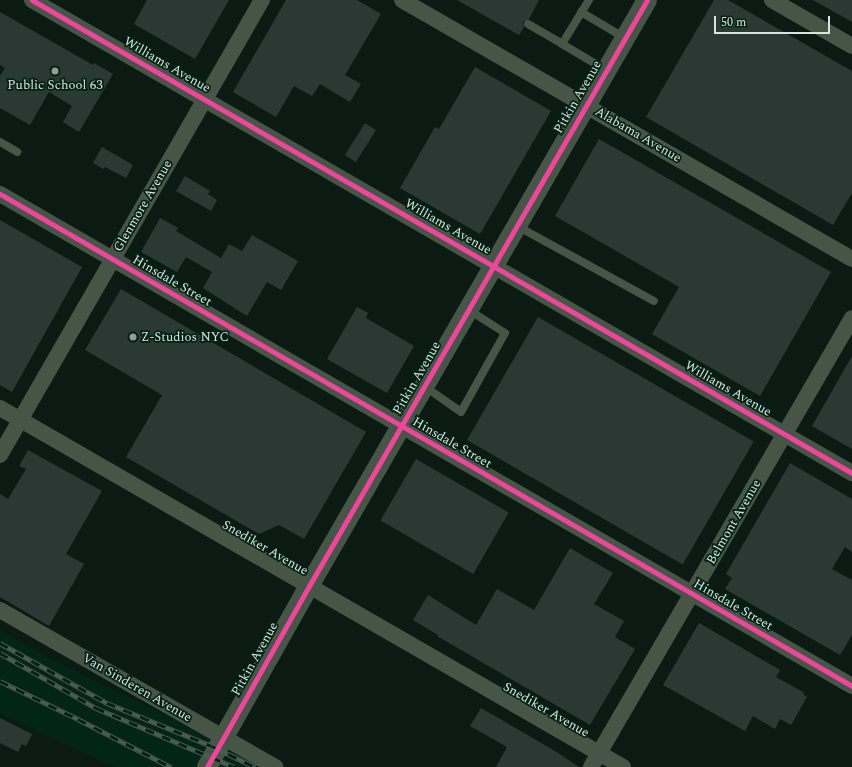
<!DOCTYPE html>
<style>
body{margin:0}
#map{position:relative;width:852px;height:767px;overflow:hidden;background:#0b1b14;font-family:Spectral,serif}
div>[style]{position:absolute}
.built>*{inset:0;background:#022518}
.building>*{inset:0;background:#2b3935;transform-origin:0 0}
.service>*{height:8px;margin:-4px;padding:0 4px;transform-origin:4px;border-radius:4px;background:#475547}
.minor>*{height:16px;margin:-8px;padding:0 8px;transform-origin:8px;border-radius:8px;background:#475547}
.tertiary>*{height:20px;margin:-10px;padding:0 10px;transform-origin:10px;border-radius:10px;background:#475547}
.rail>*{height:4.5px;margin-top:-2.25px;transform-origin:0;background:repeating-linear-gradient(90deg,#052115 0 9px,#4e5b51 0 18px);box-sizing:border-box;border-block:1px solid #4e5b51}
.cycleway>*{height:5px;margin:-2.5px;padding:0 2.5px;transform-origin:2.5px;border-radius:2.5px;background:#ed469a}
.dots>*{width:11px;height:11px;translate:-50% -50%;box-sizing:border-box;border:2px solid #052115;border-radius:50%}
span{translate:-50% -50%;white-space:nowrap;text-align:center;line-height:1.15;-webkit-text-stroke:3.5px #052115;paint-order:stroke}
.street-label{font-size:13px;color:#d6e6de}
.poi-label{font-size:13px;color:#d6e6de}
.left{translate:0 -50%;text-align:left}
.scale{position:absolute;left:714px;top:16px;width:116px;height:18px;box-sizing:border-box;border:2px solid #d6e6de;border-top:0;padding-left:5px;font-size:12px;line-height:14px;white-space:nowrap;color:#d6e6de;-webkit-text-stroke:3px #052115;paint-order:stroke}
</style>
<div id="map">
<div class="built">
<div style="clip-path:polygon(0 630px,49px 658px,191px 728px,263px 767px,114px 767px,0 714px)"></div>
</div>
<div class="building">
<div style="clip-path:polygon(147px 0,229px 0,195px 59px,134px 24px)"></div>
<div style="clip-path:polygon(286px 0,357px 0,381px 14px,345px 75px,361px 84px,350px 102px,320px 84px,312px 96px,294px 86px,276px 117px,233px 92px)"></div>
<div style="clip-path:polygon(457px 0,539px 0,529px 19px,523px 22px,524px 27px,519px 35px)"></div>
<div style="clip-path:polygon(714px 0,728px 0,852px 71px,852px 193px,833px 225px,646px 117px)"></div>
<div style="clip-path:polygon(813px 0,852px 0,852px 22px)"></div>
<div style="clip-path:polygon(0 12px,93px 65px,94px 63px,113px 74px,79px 132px,63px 122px,72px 106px,49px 92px,30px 125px,0 108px,0 76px,5px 68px,0 65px)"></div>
<div style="clip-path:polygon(475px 67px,551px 111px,480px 234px,400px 188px,435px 127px,439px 129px)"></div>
<div style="left:365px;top:123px;width:13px;height:38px;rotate:32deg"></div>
<div style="clip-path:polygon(599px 139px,831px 272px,760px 396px,652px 334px,679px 287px,555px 216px)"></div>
<div style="clip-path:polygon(102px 147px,133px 165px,126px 178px,105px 167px,103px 169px,93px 163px)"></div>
<div style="clip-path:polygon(185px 176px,210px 191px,208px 194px,217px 200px,211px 211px,176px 191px)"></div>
<div style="clip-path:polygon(160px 218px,178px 228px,176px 231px,221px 258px,229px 244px,242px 251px,252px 235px,298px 261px,281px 290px,267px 282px,247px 316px,203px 288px,212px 272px,186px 257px,177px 272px,141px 252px)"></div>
<div style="clip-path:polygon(0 220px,82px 267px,12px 392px,0 385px)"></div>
<div style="clip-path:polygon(121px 289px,366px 432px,304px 539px,279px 525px,259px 534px,126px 457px,162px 395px,85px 350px)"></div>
<div style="clip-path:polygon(357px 307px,368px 313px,366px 318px,414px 346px,387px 393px,327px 359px)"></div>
<div style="left:538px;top:317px;width:249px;height:142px;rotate:30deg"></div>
<div style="clip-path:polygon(852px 356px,852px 449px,812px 426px)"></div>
<div style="clip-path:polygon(28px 450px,102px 491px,66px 554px,84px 564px,49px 626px,0 597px,0 494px,8px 499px,26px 469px,19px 466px)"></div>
<div style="left:416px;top:459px;width:107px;height:71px;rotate:30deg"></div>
<div style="clip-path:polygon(790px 463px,852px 499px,852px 552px,845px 547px,832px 569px,852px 580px,852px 635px,840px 655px,725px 589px,732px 578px,726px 574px)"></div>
<div style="clip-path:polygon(570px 548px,613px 573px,594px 604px,624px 621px,615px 637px,635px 649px,590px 725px,437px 636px,438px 635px,413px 620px,428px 595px,476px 625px,497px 589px,534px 610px)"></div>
<div style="clip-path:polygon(699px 623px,780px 670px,776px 677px,803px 692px,804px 695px,807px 697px,791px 725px,780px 719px,775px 729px,753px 716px,745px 731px,663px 685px)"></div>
<div style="clip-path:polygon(481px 708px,555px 751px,579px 767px,496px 767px,507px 747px,470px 726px)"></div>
<div style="clip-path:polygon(0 718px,32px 734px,26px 746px,22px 744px,18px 752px,0 743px)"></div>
</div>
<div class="service">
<div style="left:581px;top:12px;width:51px;rotate:30.6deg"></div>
<div style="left:528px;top:24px;width:39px;rotate:30deg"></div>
<div style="left:562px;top:44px;width:52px;rotate:-58.5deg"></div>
<div style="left:562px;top:44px;width:51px;rotate:30.6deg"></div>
<div style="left:0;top:142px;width:20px;rotate:30deg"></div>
<div style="left:517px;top:226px;width:156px;rotate:28.7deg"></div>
<div style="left:424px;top:386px;width:45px;rotate:35.1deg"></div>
<div style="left:461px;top:412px;width:90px;rotate:-60.9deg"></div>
<div style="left:505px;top:333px;width:43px;rotate:-147.4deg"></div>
</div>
<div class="minor">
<div style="left:32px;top:0;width:947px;rotate:29.98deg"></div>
<div style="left:402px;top:0;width:519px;rotate:29.92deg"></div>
<div style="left:772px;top:0;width:92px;rotate:29.9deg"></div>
<div style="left:0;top:194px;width:984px;rotate:30deg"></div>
<div style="left:0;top:408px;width:719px;rotate:29.95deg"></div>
<div style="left:0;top:455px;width:525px;rotate:-60.07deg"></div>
<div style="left:0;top:610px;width:317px;rotate:29.7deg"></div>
<div style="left:591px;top:767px;width:519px;rotate:-59.83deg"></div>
</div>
<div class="tertiary">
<div style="left:207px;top:767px;width:208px;rotate:-60.6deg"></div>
<div style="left:309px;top:586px;width:676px;rotate:-60.02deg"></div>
</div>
<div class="rail">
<div style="left:0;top:643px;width:123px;rotate:29.3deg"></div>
<div style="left:107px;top:703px;width:113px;rotate:22.3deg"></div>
<div style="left:212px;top:746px;width:48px;rotate:26deg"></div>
<div style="left:0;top:653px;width:111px;rotate:29.8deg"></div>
<div style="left:96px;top:708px;width:150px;rotate:23.1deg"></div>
<div style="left:0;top:681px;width:87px;rotate:26deg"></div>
<div style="left:78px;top:719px;width:105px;rotate:27.3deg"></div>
</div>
<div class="cycleway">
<div style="left:32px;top:0;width:947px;rotate:29.98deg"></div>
<div style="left:0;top:194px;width:984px;rotate:30deg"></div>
<div style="left:207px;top:767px;width:208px;rotate:-60.6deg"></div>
<div style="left:309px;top:586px;width:676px;rotate:-60.02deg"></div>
</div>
<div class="dots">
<div style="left:55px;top:71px;background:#8f9f97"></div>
<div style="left:133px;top:337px;background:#8f9f97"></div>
</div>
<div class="street-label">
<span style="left:167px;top:65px;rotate:30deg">Williams Avenue</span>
<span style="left:578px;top:97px;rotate:-60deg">Pitkin Avenue</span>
<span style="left:638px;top:135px;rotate:30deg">Alabama Avenue</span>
<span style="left:143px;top:206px;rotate:-60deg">Glenmore Avenue</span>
<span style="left:448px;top:227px;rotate:30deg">Williams Avenue</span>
<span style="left:172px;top:281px;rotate:30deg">Hinsdale Street</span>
<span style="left:417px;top:378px;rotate:-60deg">Pitkin Avenue</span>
<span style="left:728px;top:389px;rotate:30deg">Williams Avenue</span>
<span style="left:452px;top:443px;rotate:30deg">Hinsdale Street</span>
<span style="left:734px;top:522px;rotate:-60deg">Belmont Avenue</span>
<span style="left:265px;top:548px;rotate:30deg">Snediker Avenue</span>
<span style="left:733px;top:605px;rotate:30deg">Hinsdale Street</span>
<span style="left:255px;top:659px;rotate:-61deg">Pitkin Avenue</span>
<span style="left:137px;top:688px;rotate:30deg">Van Sinderen Avenue</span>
<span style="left:546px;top:710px;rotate:30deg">Snediker Avenue</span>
</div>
<div class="poi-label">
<span style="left:55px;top:85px">Public School 63</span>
<span class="left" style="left:141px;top:337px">Z-Studios NYC</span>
</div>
<div class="scale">50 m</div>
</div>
